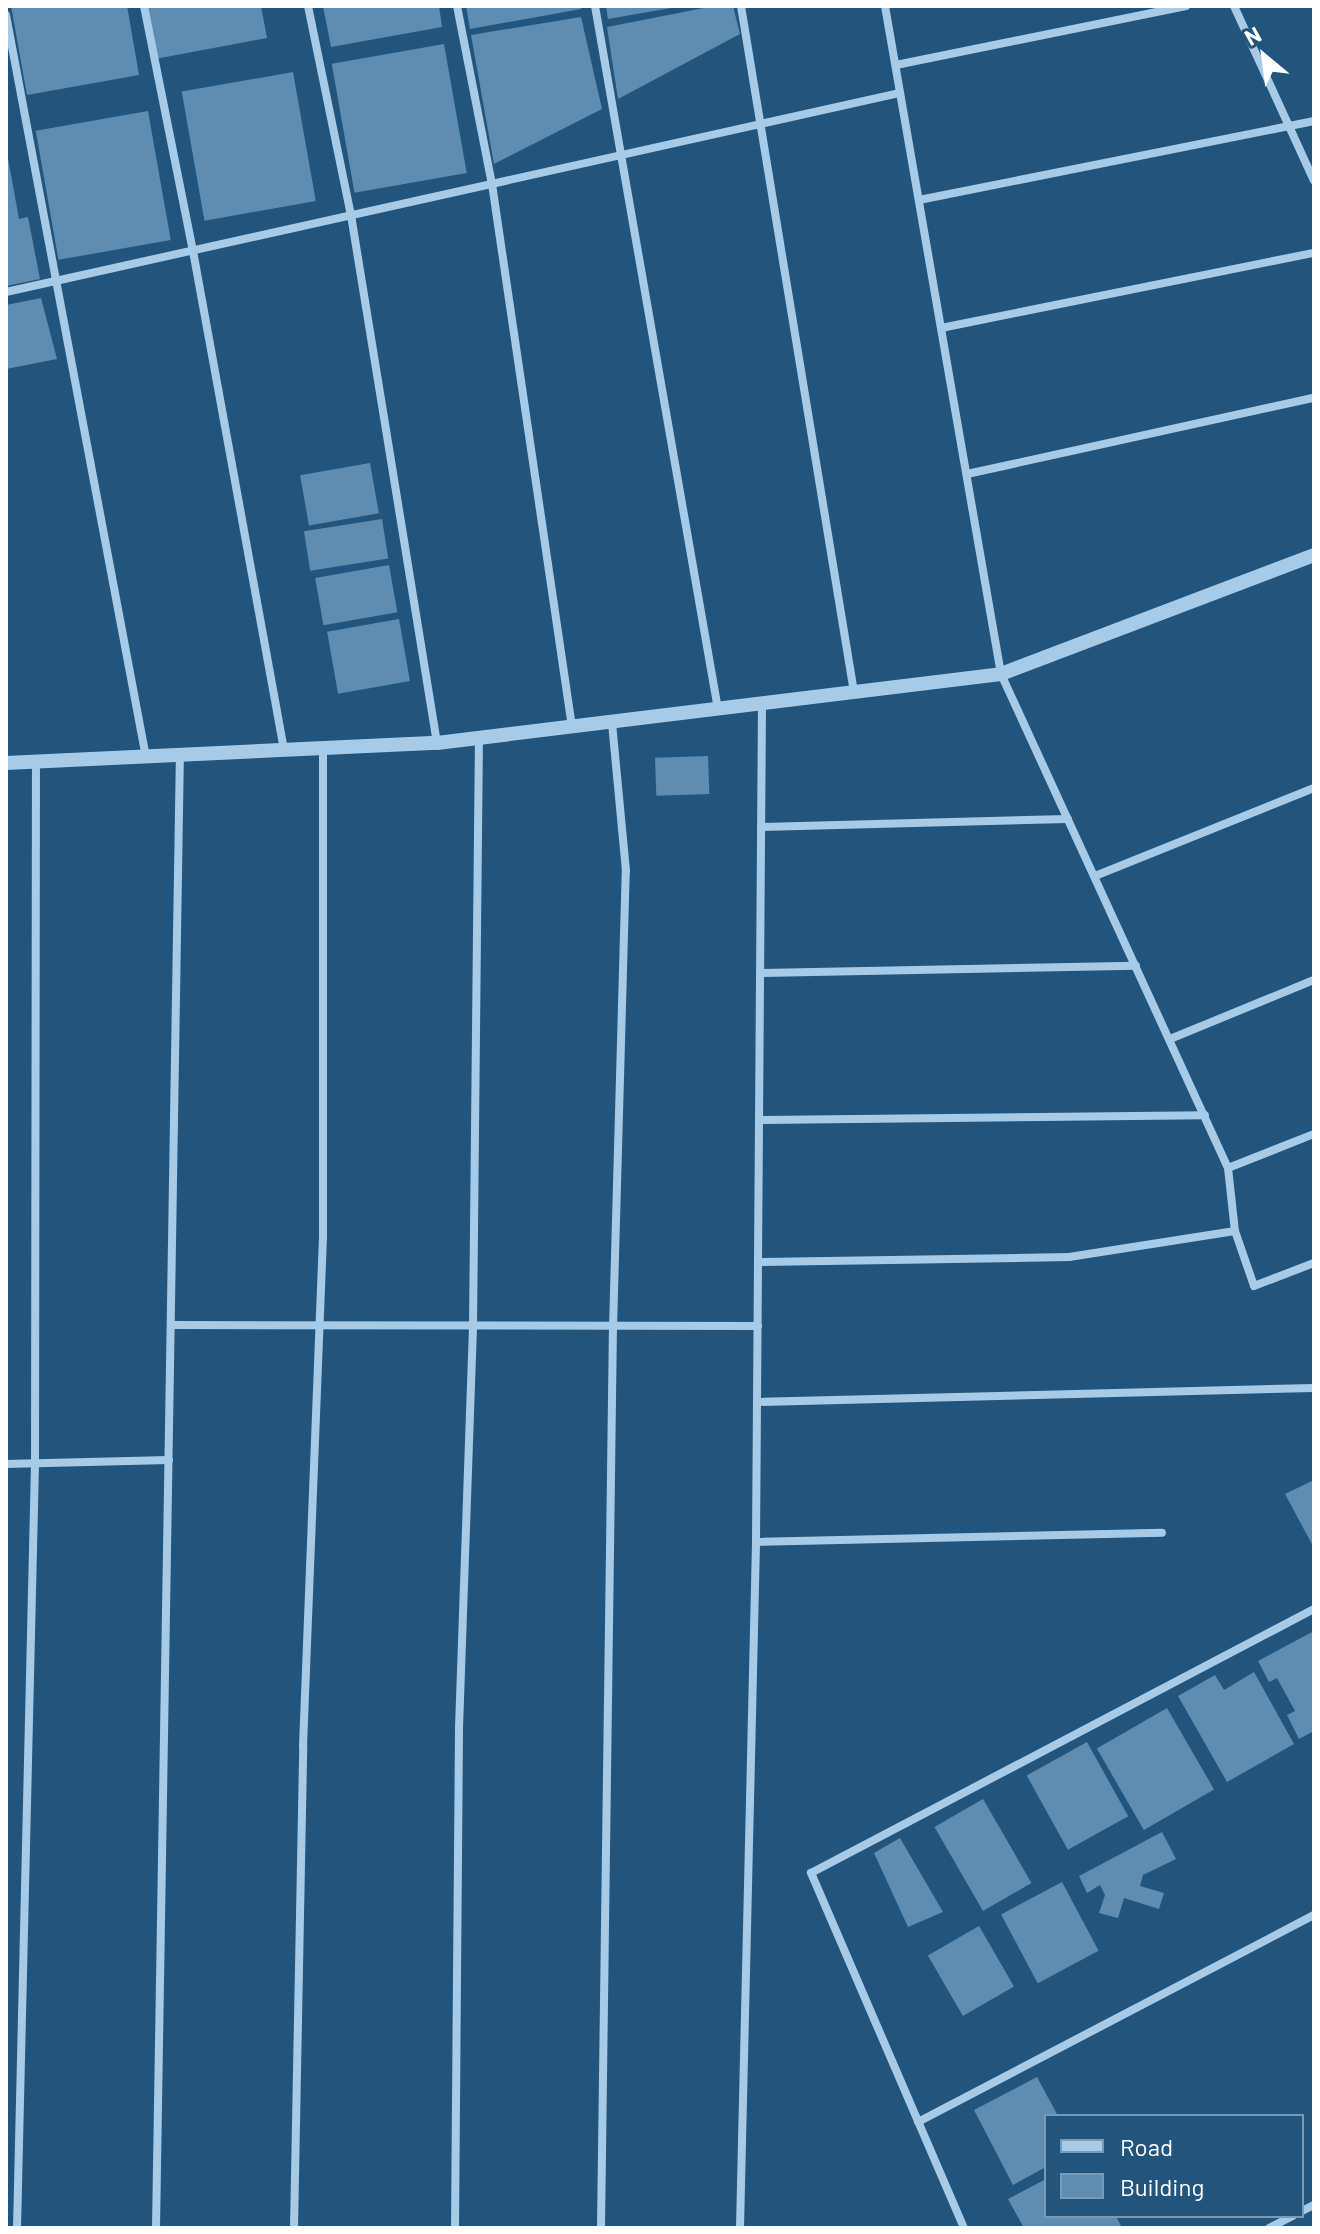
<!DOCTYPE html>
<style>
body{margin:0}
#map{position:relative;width:1320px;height:2234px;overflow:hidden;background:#22557e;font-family:Barlow,sans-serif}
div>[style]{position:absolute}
.building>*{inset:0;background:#5f8db1;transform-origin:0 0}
.minor>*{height:8px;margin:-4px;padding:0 4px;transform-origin:4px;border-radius:4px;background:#a7cbe6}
.tertiary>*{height:14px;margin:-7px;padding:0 7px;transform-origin:7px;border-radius:7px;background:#a7cbe6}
span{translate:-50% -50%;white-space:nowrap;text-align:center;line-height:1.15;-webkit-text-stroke:6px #22557e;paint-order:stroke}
.frame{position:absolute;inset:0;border:8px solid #fff;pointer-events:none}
.legend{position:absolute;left:1044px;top:2114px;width:260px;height:104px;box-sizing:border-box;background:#22557e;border:2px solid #7a99b2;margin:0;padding:10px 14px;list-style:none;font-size:24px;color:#fff}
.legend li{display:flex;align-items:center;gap:16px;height:40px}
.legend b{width:40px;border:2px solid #7a99b2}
.north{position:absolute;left:1224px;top:16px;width:80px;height:80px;-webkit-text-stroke:6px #22557e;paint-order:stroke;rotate:331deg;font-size:22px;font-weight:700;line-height:32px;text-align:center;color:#fff}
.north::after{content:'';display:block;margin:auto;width:28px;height:36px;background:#fff;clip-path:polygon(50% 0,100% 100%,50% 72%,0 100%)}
</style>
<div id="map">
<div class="building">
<div style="clip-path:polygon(11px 6px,127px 6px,139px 75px,27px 95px)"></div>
<div style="clip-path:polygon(146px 6px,261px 6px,267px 38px,155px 59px)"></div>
<div style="clip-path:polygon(323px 6px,439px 6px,442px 27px,331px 47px)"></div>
<div style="clip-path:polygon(466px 6px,581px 6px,581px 9px,470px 29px)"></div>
<div style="clip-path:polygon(606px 6px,671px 6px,671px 8px,608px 19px)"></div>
<div style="clip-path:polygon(714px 6px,733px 6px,740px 34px,618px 99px,607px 27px)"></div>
<div style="clip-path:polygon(581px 17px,602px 109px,494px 164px,471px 35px)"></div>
<div style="left:444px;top:44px;width:131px;height:114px;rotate:80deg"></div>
<div style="left:293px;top:72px;width:131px;height:113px;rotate:80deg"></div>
<div style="left:148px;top:111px;width:131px;height:114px;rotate:80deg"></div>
<div style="clip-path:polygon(6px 147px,19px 219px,28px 217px,40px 279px,6px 286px)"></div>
<div style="clip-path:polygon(41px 298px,57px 359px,6px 369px,6px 305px)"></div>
<div style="left:370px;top:463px;width:51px;height:71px;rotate:80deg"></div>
<div style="left:382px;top:519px;width:40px;height:79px;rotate:81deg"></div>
<div style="left:389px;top:565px;width:48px;height:75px;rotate:80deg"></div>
<div style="left:399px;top:619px;width:63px;height:73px;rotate:80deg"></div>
<div style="left:708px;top:756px;width:38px;height:53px;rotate:88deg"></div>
<div style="clip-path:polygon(1314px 1480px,1314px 1548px,1285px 1494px)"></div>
<div style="clip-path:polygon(1314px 1631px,1314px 1731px,1299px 1739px,1287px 1715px,1295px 1711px,1277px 1678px,1269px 1682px,1258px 1661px)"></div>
<div style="clip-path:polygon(1254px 1672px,1294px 1744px,1227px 1782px,1178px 1696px,1215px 1675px,1224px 1690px)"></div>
<div style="left:1167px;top:1708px;width:94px;height:81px;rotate:60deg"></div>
<div style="left:1087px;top:1742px;width:85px;height:69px;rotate:61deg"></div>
<div style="left:983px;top:1799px;width:97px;height:56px;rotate:60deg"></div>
<div style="clip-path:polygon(1162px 1832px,1176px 1859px,1143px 1875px,1140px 1886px,1164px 1893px,1159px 1909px,1124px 1898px,1118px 1918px,1099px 1913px,1105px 1895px,1100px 1885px,1087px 1893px,1079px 1876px)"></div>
<div style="clip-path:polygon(900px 1838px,943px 1912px,908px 1927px,874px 1853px)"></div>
<div style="left:1062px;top:1882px;width:78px;height:69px;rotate:62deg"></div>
<div style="left:979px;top:1926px;width:70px;height:59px;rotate:60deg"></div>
<div style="clip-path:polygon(1037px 2077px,1058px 2116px,1046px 2116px,1046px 2167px,1013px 2185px,974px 2110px)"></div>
<div style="clip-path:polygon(1046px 2179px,1046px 2216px,1116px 2216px,1122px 2228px,1024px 2228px,1008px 2199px)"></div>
</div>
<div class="minor">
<div style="left:144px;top:6px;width:250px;rotate:78.7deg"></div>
<div style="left:193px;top:251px;width:507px;rotate:79.66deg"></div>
<div style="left:308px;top:6px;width:213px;rotate:78.4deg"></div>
<div style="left:351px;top:215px;width:535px;rotate:80.75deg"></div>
<div style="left:457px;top:6px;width:181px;rotate:78.9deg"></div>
<div style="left:492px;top:184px;width:549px;rotate:81.62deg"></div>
<div style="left:595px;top:6px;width:714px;rotate:80.08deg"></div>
<div style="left:741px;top:6px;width:695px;rotate:80.65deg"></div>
<div style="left:885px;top:6px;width:678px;rotate:80.15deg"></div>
<div style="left:1001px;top:674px;width:544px;rotate:65.32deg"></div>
<div style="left:1228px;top:1168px;width:63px;rotate:83.7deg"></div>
<div style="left:1235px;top:1231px;width:58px;rotate:70.9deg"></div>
<div style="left:1254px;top:1286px;width:64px;rotate:-21deg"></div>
<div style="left:1234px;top:6px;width:192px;rotate:65.4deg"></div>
<div style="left:6px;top:15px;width:755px;rotate:79.32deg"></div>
<div style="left:896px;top:65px;width:296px;rotate:-11.5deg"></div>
<div style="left:919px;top:200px;width:403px;rotate:-11.3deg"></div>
<div style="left:6px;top:292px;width:916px;rotate:-12.55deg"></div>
<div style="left:941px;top:328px;width:380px;rotate:-11.4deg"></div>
<div style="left:967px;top:474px;width:355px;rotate:-12.4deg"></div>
<div style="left:761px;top:827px;width:307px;rotate:-1.5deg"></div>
<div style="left:1095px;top:876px;width:236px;rotate:-21.9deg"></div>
<div style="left:760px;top:973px;width:376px;rotate:-1.1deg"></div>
<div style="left:1170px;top:1039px;width:156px;rotate:-22.3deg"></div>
<div style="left:759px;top:1120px;width:446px;rotate:-0.6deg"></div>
<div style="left:1228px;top:1168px;width:92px;rotate:-21.6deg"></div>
<div style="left:758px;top:1262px;width:311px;rotate:-0.9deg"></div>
<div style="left:1069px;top:1257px;width:168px;rotate:-8.9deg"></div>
<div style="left:172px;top:1325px;width:586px;rotate:0.1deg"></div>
<div style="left:757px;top:1402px;width:557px;rotate:-1.44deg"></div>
<div style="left:6px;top:1464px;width:163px;rotate:-1.4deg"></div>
<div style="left:756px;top:1542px;width:406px;rotate:-1.3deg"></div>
<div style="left:918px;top:2122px;width:447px;rotate:-27.6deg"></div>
<div style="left:1302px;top:2211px;width:13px;rotate:-27deg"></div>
<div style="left:17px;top:2228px;width:765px;rotate:-88.65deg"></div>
<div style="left:35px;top:1463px;width:701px;rotate:-89.92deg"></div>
<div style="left:156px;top:2228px;width:1473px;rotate:-89.07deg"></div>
<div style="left:294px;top:2228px;width:482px;rotate:-88.9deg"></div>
<div style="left:303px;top:1746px;width:508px;rotate:-87.75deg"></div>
<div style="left:323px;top:1238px;width:489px;rotate:-90deg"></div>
<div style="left:455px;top:2228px;width:500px;rotate:-89.54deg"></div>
<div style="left:459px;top:1728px;width:400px;rotate:-88deg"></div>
<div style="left:473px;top:1328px;width:590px;rotate:-89.42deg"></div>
<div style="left:601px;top:2228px;width:900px;rotate:-89.24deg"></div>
<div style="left:613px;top:1328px;width:457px;rotate:-88.4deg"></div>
<div style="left:626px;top:871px;width:150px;rotate:-95.4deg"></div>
<div style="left:740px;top:2228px;width:686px;rotate:-88.66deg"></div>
<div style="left:756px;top:1542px;width:839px;rotate:-89.59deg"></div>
<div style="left:964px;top:2228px;width:387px;rotate:-113.3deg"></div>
<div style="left:811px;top:1873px;width:568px;rotate:-27.69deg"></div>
<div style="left:1269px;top:2228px;width:27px;rotate:-27deg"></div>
</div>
<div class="tertiary">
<div style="left:6px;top:763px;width:431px;rotate:-2.7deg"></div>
<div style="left:437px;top:743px;width:568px;rotate:-6.97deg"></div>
<div style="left:1001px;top:674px;width:335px;rotate:-20.8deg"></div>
</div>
<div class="frame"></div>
<ul class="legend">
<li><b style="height:10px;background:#a7cbe6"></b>Road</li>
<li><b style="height:22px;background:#5f8db1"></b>Building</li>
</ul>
<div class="north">N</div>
</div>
